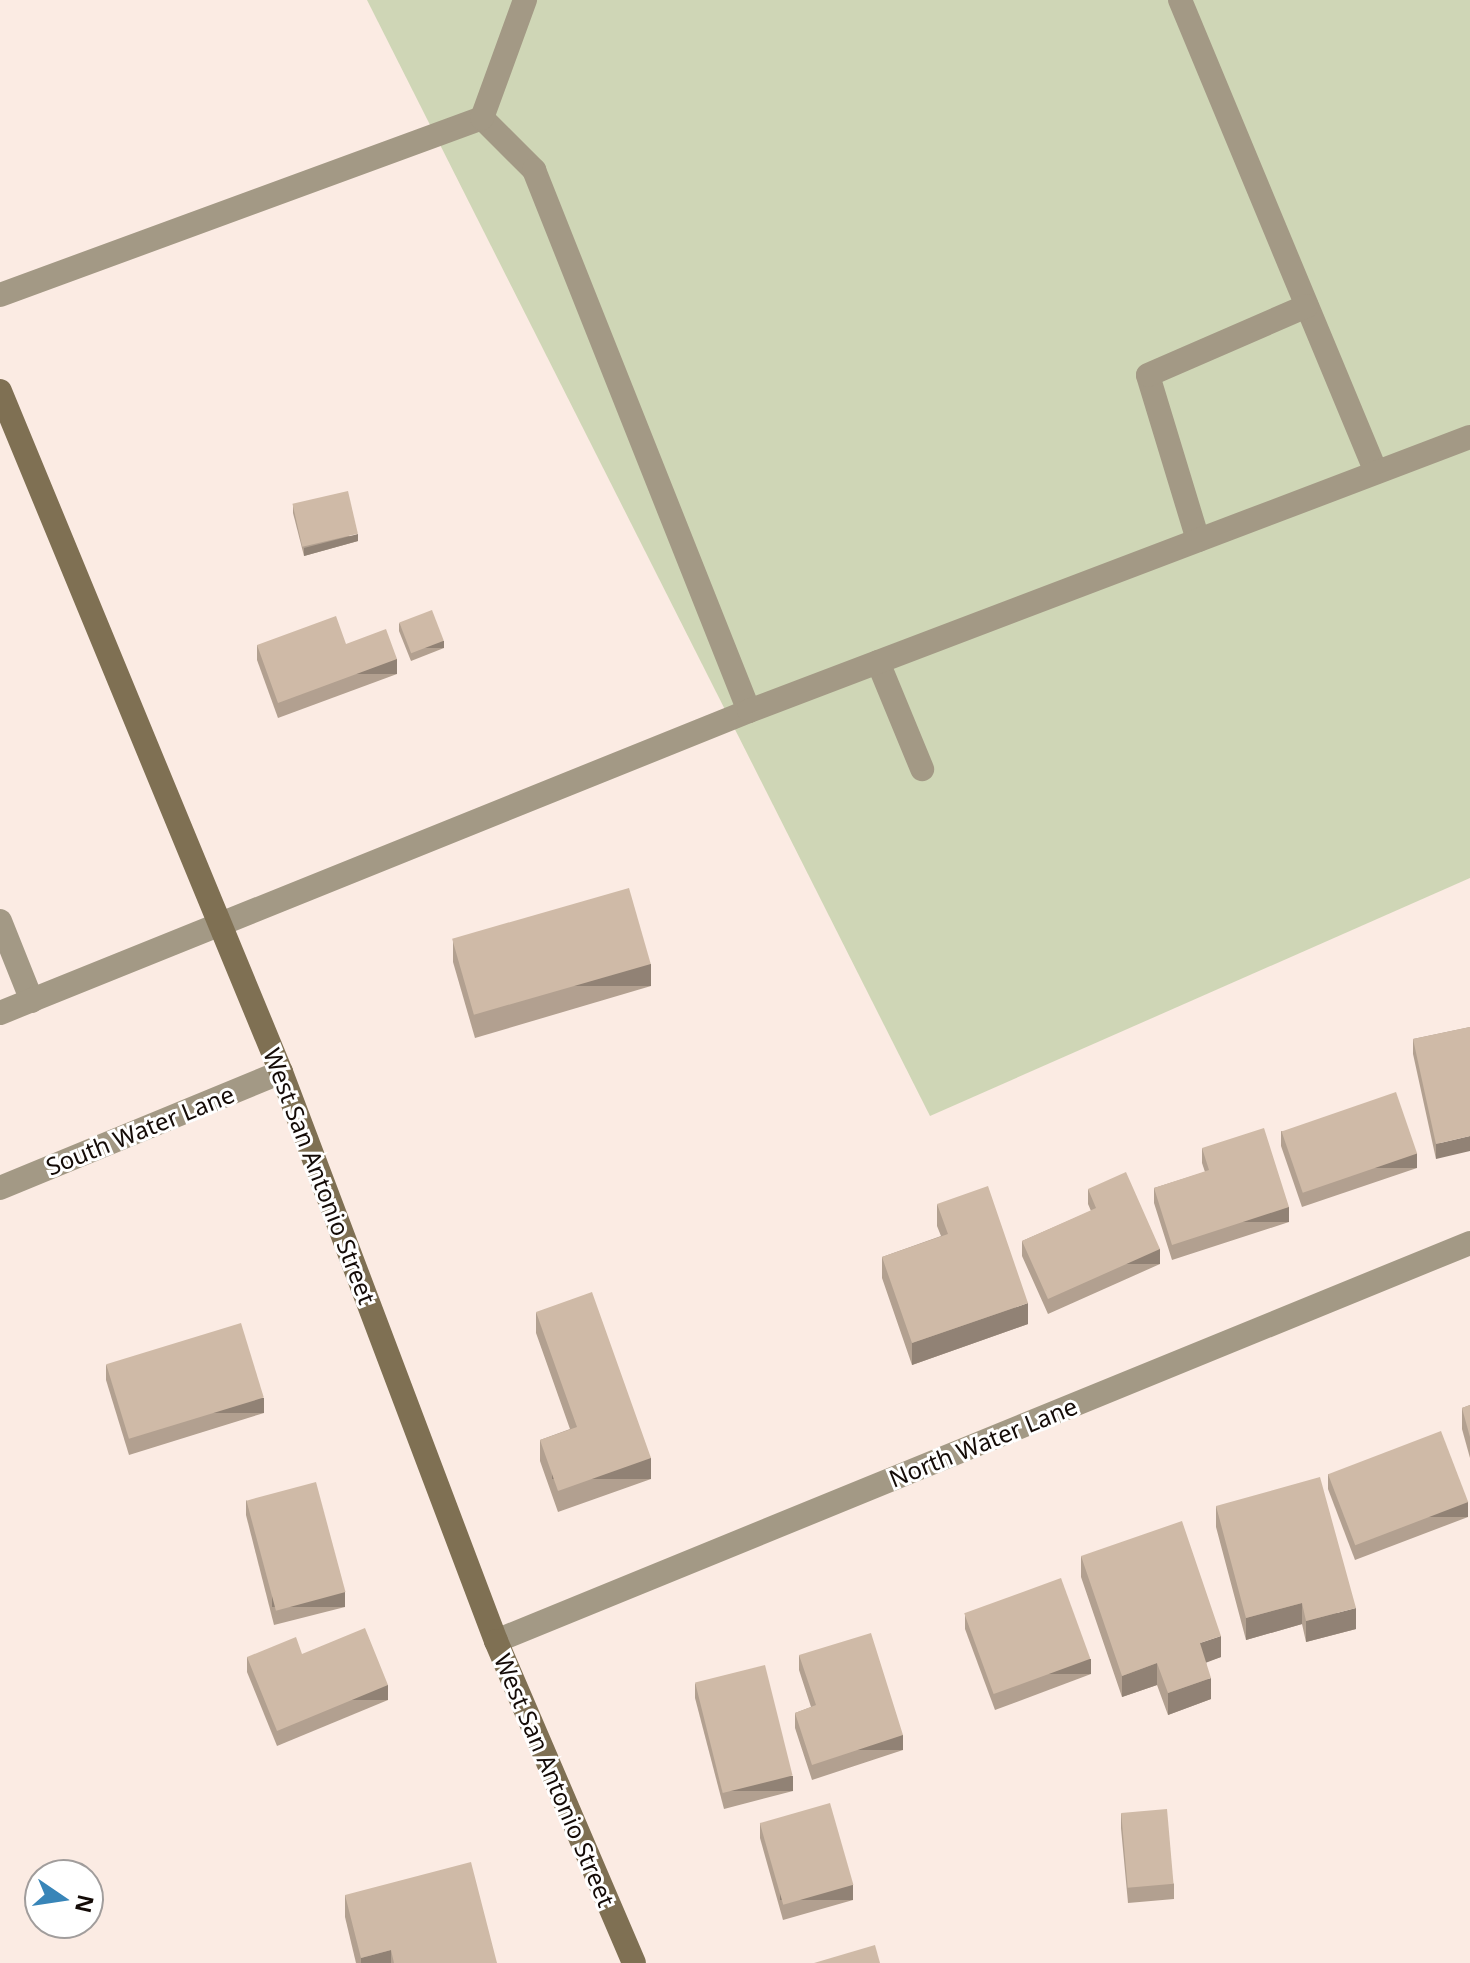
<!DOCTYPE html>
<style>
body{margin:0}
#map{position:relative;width:1470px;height:1963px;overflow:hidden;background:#fbebe3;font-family:"Noto Sans",sans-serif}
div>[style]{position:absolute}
.green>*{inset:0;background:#cfd6b6}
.lane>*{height:24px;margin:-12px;padding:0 12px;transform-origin:12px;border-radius:12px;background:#a39985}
.street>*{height:24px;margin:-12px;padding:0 12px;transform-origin:12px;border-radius:12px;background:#a39985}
.secondary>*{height:24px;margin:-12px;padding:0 12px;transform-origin:12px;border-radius:12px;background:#7f7053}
.wall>*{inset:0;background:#b2a090}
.shaded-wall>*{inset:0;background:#918275;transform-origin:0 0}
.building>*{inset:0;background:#cfbaa7;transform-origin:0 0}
span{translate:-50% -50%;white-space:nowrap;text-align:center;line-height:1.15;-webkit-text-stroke:6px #fff;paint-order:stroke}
.street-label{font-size:24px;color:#140b07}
.north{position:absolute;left:24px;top:1859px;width:80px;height:80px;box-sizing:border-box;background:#fff;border:2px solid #a19d9c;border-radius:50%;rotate:103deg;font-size:22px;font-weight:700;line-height:32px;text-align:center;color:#140b07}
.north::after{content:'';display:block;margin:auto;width:28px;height:36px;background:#3885b8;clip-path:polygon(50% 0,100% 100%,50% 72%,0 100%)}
</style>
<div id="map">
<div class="green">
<div style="clip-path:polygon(367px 0,1470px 0,1470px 878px,930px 1116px)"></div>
</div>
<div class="lane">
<div style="left:1180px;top:0;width:511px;rotate:67.45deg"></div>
<div style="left:482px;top:118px;width:74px;rotate:45deg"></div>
<div style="left:534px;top:170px;width:582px;rotate:68.33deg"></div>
<div style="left:0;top:295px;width:513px;rotate:-20.16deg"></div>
<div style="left:482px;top:118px;width:126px;rotate:-70deg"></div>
<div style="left:1198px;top:540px;width:172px;rotate:-106.9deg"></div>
<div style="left:1148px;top:375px;width:173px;rotate:-23.5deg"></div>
<div style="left:878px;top:662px;width:116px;rotate:67.6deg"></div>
<div style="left:0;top:921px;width:86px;rotate:68.2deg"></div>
<div style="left:0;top:1013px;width:808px;rotate:-21.96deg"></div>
<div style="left:749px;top:711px;width:771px;rotate:-20.81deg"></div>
</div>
<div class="street">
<div style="left:0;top:1188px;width:304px;rotate:-22.4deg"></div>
<div style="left:496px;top:1641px;width:1052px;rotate:-22.23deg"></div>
</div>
<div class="secondary">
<div style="left:0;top:391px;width:737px;rotate:67.58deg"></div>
<div style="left:281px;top:1072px;width:608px;rotate:69.3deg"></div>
<div style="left:496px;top:1641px;width:350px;rotate:66.8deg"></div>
</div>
<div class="wall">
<div style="clip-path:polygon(293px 505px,358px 541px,304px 556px,293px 513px)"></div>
<div style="clip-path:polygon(399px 623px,444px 648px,411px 661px,399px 631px)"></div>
<div style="clip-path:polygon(346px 644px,397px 674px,278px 718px,257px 660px,257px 645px)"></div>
<div style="clip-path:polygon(453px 940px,651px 986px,475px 1038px,453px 962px)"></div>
<div style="clip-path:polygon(1470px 1027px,1436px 1159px,1413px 1054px,1413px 1039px)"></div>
<div style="clip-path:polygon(1281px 1131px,1417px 1168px,1302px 1207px,1281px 1146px)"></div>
<div style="clip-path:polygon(1202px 1148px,1289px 1222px,1172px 1260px,1154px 1203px,1154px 1188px,1205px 1172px,1202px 1163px)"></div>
<div style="clip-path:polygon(1088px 1189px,1160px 1264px,1048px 1314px,1022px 1256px,1022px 1241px,1091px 1211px,1088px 1204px)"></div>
<div style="clip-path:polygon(937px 1204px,1028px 1324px,912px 1365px,882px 1278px,882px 1257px,941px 1236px,937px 1226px)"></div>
<div style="clip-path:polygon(536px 1312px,651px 1479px,558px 1512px,540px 1461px,540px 1440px,570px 1429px,536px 1333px)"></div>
<div style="clip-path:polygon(106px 1365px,264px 1413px,129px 1455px,106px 1380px)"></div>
<div style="clip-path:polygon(1470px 1405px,1470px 1458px,1462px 1429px,1462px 1408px)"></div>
<div style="clip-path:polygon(1328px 1474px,1468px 1517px,1355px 1560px,1328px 1489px)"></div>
<div style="clip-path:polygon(246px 1500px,345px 1607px,274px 1625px,246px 1515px)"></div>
<div style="clip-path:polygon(1216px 1506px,1356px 1629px,1306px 1642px,1302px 1624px,1246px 1640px,1216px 1527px)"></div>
<div style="clip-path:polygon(1081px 1556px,1221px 1657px,1206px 1662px,1211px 1699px,1168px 1715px,1157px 1685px,1122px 1697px,1081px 1577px)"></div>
<div style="clip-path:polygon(965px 1614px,1091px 1674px,995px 1710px,965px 1629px)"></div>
<div style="clip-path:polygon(799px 1655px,903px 1750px,812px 1780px,795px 1728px,795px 1713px,811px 1707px,799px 1670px)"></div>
<div style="clip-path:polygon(247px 1657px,388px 1700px,277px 1746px,247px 1672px)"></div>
<div style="clip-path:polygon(695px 1683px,793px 1791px,724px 1809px,695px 1698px)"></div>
<div style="clip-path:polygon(1121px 1813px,1174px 1884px,1174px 1899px,1128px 1903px,1121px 1828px)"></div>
<div style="clip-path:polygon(760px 1823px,853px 1900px,783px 1920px,760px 1838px)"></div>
<div style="clip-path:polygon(345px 1895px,497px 1963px,356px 1963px,345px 1917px)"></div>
</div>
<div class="shaded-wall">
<div style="clip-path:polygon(358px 534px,358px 541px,304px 556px,304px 548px)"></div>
<div style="left:444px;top:641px;width:7px;height:35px;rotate:90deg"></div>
<div style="left:397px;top:659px;width:15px;height:127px;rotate:90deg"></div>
<div style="left:651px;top:964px;width:22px;height:184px;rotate:90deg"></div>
<div style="clip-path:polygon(1470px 1136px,1470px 1151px,1436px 1159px,1436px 1144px)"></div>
<div style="left:1417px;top:1153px;width:15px;height:121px;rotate:90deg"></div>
<div style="left:1289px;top:1207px;width:15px;height:123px;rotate:90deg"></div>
<div style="left:1160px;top:1249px;width:15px;height:123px;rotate:90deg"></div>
<div style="clip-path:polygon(1028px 1303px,1028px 1324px,912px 1365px,912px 1343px)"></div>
<div style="left:264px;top:1398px;width:15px;height:141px;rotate:90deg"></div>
<div style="left:651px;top:1458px;width:21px;height:99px;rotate:90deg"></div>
<div style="left:1468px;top:1502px;width:15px;height:121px;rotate:90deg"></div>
<div style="left:345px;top:1592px;width:15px;height:73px;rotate:90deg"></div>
<div style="clip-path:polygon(1302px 1603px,1302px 1624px,1246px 1640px,1246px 1618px)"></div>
<div style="clip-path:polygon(1356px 1608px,1356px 1629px,1306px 1642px,1306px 1621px)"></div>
<div style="clip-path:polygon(1221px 1636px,1221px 1657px,1200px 1665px,1200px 1643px)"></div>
<div style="left:1091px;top:1659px;width:15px;height:103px;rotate:90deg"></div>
<div style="clip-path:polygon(1157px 1663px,1157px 1685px,1122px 1697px,1122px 1676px)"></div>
<div style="clip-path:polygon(1211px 1678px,1211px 1699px,1168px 1715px,1168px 1693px)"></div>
<div style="left:388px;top:1685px;width:15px;height:120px;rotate:90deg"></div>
<div style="left:903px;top:1735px;width:15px;height:96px;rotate:90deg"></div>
<div style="left:793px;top:1776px;width:15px;height:71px;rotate:90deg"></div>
<div style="left:853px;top:1885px;width:15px;height:73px;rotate:90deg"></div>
<div style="clip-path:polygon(391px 1950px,391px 1963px,361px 1963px,361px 1958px)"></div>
</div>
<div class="building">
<div style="left:348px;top:491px;width:44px;height:57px;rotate:77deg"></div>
<div style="left:432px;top:610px;width:33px;height:35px;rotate:69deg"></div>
<div style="clip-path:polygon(336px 616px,346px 644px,386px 629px,397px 659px,278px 703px,257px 645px)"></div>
<div style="left:629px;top:888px;width:79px;height:184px;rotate:74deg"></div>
<div style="clip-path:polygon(1470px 1027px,1470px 1136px,1436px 1144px,1413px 1039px)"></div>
<div style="left:1396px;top:1092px;width:65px;height:121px;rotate:71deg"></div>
<div style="clip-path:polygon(1264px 1128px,1289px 1207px,1172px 1245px,1154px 1188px,1209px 1170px,1202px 1148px)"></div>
<div style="clip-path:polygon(1126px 1172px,1160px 1249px,1048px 1299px,1022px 1241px,1096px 1208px,1088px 1189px)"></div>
<div style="clip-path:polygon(988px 1186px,1028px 1303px,912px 1343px,882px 1257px,948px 1234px,937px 1204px)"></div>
<div style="clip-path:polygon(592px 1292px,651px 1458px,558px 1491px,540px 1440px,577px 1427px,536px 1312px)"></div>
<div style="left:241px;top:1323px;width:78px;height:141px;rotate:73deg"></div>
<div style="clip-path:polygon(1470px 1405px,1470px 1437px,1462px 1408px)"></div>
<div style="left:1441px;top:1431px;width:76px;height:121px;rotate:69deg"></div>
<div style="clip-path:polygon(1320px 1477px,1356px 1608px,1306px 1621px,1302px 1603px,1246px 1618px,1216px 1506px)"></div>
<div style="left:316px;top:1482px;width:114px;height:72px;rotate:75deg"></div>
<div style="clip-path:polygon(1182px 1521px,1221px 1636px,1200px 1643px,1211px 1678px,1168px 1693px,1157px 1663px,1122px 1676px,1081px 1556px)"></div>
<div style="left:1061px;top:1578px;width:86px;height:103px;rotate:70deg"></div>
<div style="clip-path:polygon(365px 1628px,388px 1685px,277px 1731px,247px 1657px,296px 1637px,302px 1654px)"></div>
<div style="clip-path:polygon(871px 1633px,903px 1735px,812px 1765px,795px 1713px,816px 1705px,799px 1655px)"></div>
<div style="left:765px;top:1665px;width:114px;height:72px;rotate:76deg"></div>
<div style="left:830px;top:1803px;width:85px;height:73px;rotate:74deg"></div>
<div style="left:1167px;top:1809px;width:75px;height:46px;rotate:85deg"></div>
<div style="clip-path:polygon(471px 1862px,497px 1963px,394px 1963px,391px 1950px,361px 1958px,345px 1895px)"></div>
<div style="clip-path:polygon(875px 1945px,880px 1963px,814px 1963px)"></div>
</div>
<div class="street-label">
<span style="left:140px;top:1130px;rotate:-22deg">South Water Lane</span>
<span style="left:320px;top:1176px;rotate:69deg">West San Antonio Street</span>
<span style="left:983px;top:1442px;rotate:-22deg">North Water Lane</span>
<span style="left:555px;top:1780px;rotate:67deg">West San Antonio Street</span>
</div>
<div class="north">N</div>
</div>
